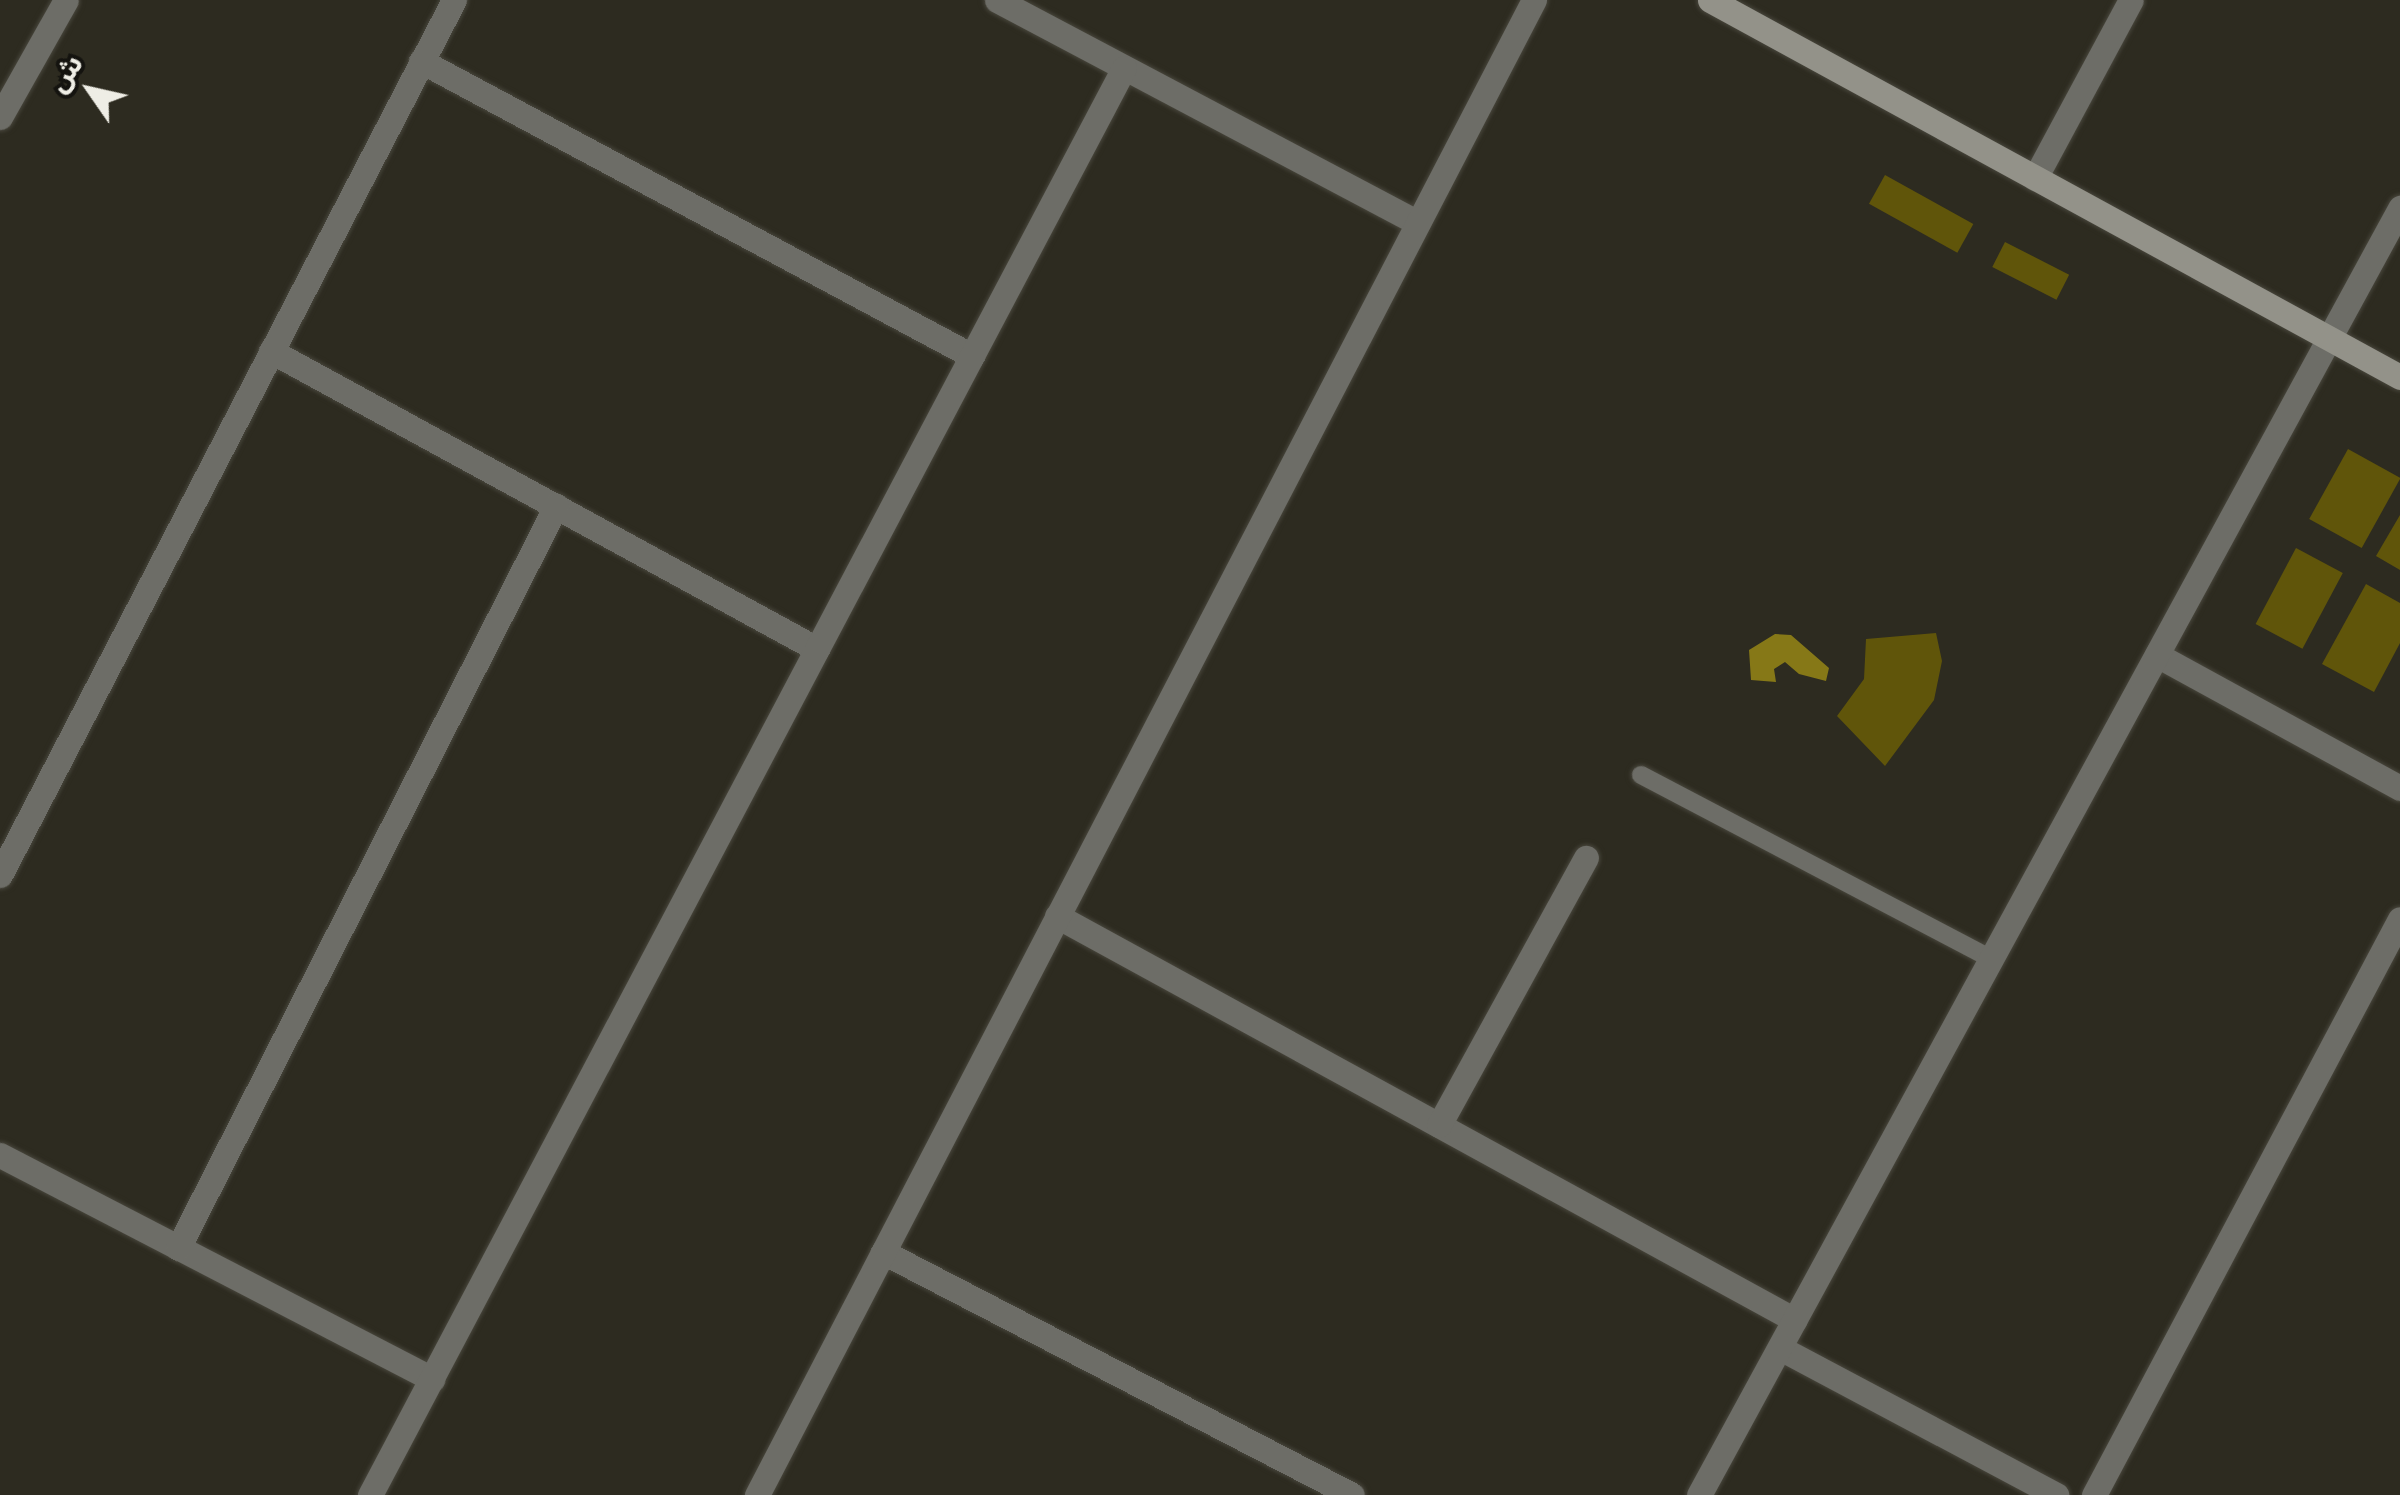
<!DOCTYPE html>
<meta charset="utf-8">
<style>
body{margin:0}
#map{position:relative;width:2400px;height:1495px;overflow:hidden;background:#2d2b20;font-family:Figtree,"Noto Sans Arabic",sans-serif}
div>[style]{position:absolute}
.water>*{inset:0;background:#867817}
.building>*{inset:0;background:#60550a;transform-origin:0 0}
.roads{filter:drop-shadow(0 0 2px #48463c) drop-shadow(0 0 2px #48463c)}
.lane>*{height:18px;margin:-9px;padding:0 9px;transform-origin:9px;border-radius:9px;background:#6d6d67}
.street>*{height:25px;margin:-12.5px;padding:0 12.5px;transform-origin:12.5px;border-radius:12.5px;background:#6d6d67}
.secondary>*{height:25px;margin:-12.5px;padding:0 12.5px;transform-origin:12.5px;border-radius:12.5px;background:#939289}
span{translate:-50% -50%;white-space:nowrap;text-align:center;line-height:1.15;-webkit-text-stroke:9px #14130f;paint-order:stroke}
.north{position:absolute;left:40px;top:40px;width:100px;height:100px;-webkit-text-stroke:8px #14130f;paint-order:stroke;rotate:304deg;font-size:28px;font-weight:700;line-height:40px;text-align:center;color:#eeede5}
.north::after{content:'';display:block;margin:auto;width:35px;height:45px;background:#eeede5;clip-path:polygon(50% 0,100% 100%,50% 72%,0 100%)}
</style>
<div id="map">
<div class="water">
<div style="clip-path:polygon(1775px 634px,1791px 635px,1829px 668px,1826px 681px,1799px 674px,1785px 662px,1774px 669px,1776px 682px,1751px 680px,1749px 650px)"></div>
</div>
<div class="building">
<div style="left:1885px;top:175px;width:101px;height:33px;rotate:29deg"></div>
<div style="left:2005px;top:242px;width:72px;height:28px;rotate:27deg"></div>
<div style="left:2348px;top:449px;width:60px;height:80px;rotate:29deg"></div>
<div style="clip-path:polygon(2400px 515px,2400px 570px,2376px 556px)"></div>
<div style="left:2296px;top:548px;width:53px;height:86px;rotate:28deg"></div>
<div style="clip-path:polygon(2366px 584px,2400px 603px,2400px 643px,2374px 692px,2322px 664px)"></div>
<div style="clip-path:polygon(1936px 633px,1942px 661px,1934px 700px,1885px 766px,1837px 716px,1864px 679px,1866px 639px)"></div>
</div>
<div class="roads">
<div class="lane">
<div style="left:1641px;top:775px;width:395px;rotate:27.7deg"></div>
</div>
<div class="street">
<div style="left:997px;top:0;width:476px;rotate:27.9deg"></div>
<div style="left:421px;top:61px;width:625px;rotate:28.16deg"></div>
<div style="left:0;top:117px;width:134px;rotate:-60.6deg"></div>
<div style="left:2035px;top:178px;width:202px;rotate:-61.7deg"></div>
<div style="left:271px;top:351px;width:622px;rotate:28.63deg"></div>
<div style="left:2157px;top:655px;width:277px;rotate:28.7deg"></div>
<div style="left:0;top:875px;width:986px;rotate:-62.58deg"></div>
<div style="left:1057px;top:916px;width:841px;rotate:28.7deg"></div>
<div style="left:1439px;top:1125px;width:305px;rotate:-61.2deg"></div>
<div style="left:0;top:1155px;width:487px;rotate:27.4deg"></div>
<div style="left:178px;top:1248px;width:833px;rotate:-63deg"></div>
<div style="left:883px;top:1252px;width:528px;rotate:27.39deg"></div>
<div style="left:1780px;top:1348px;width:313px;rotate:28deg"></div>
<div style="left:370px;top:1495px;width:1614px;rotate:-62.15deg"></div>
<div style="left:757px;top:1495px;width:1685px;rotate:-62.54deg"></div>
<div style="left:1699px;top:1495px;width:1466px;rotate:-61.42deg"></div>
<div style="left:2094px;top:1495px;width:652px;rotate:-62.02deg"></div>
</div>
<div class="secondary">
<div style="left:1710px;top:0;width:786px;rotate:28.65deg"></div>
</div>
</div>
<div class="north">ش</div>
</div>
